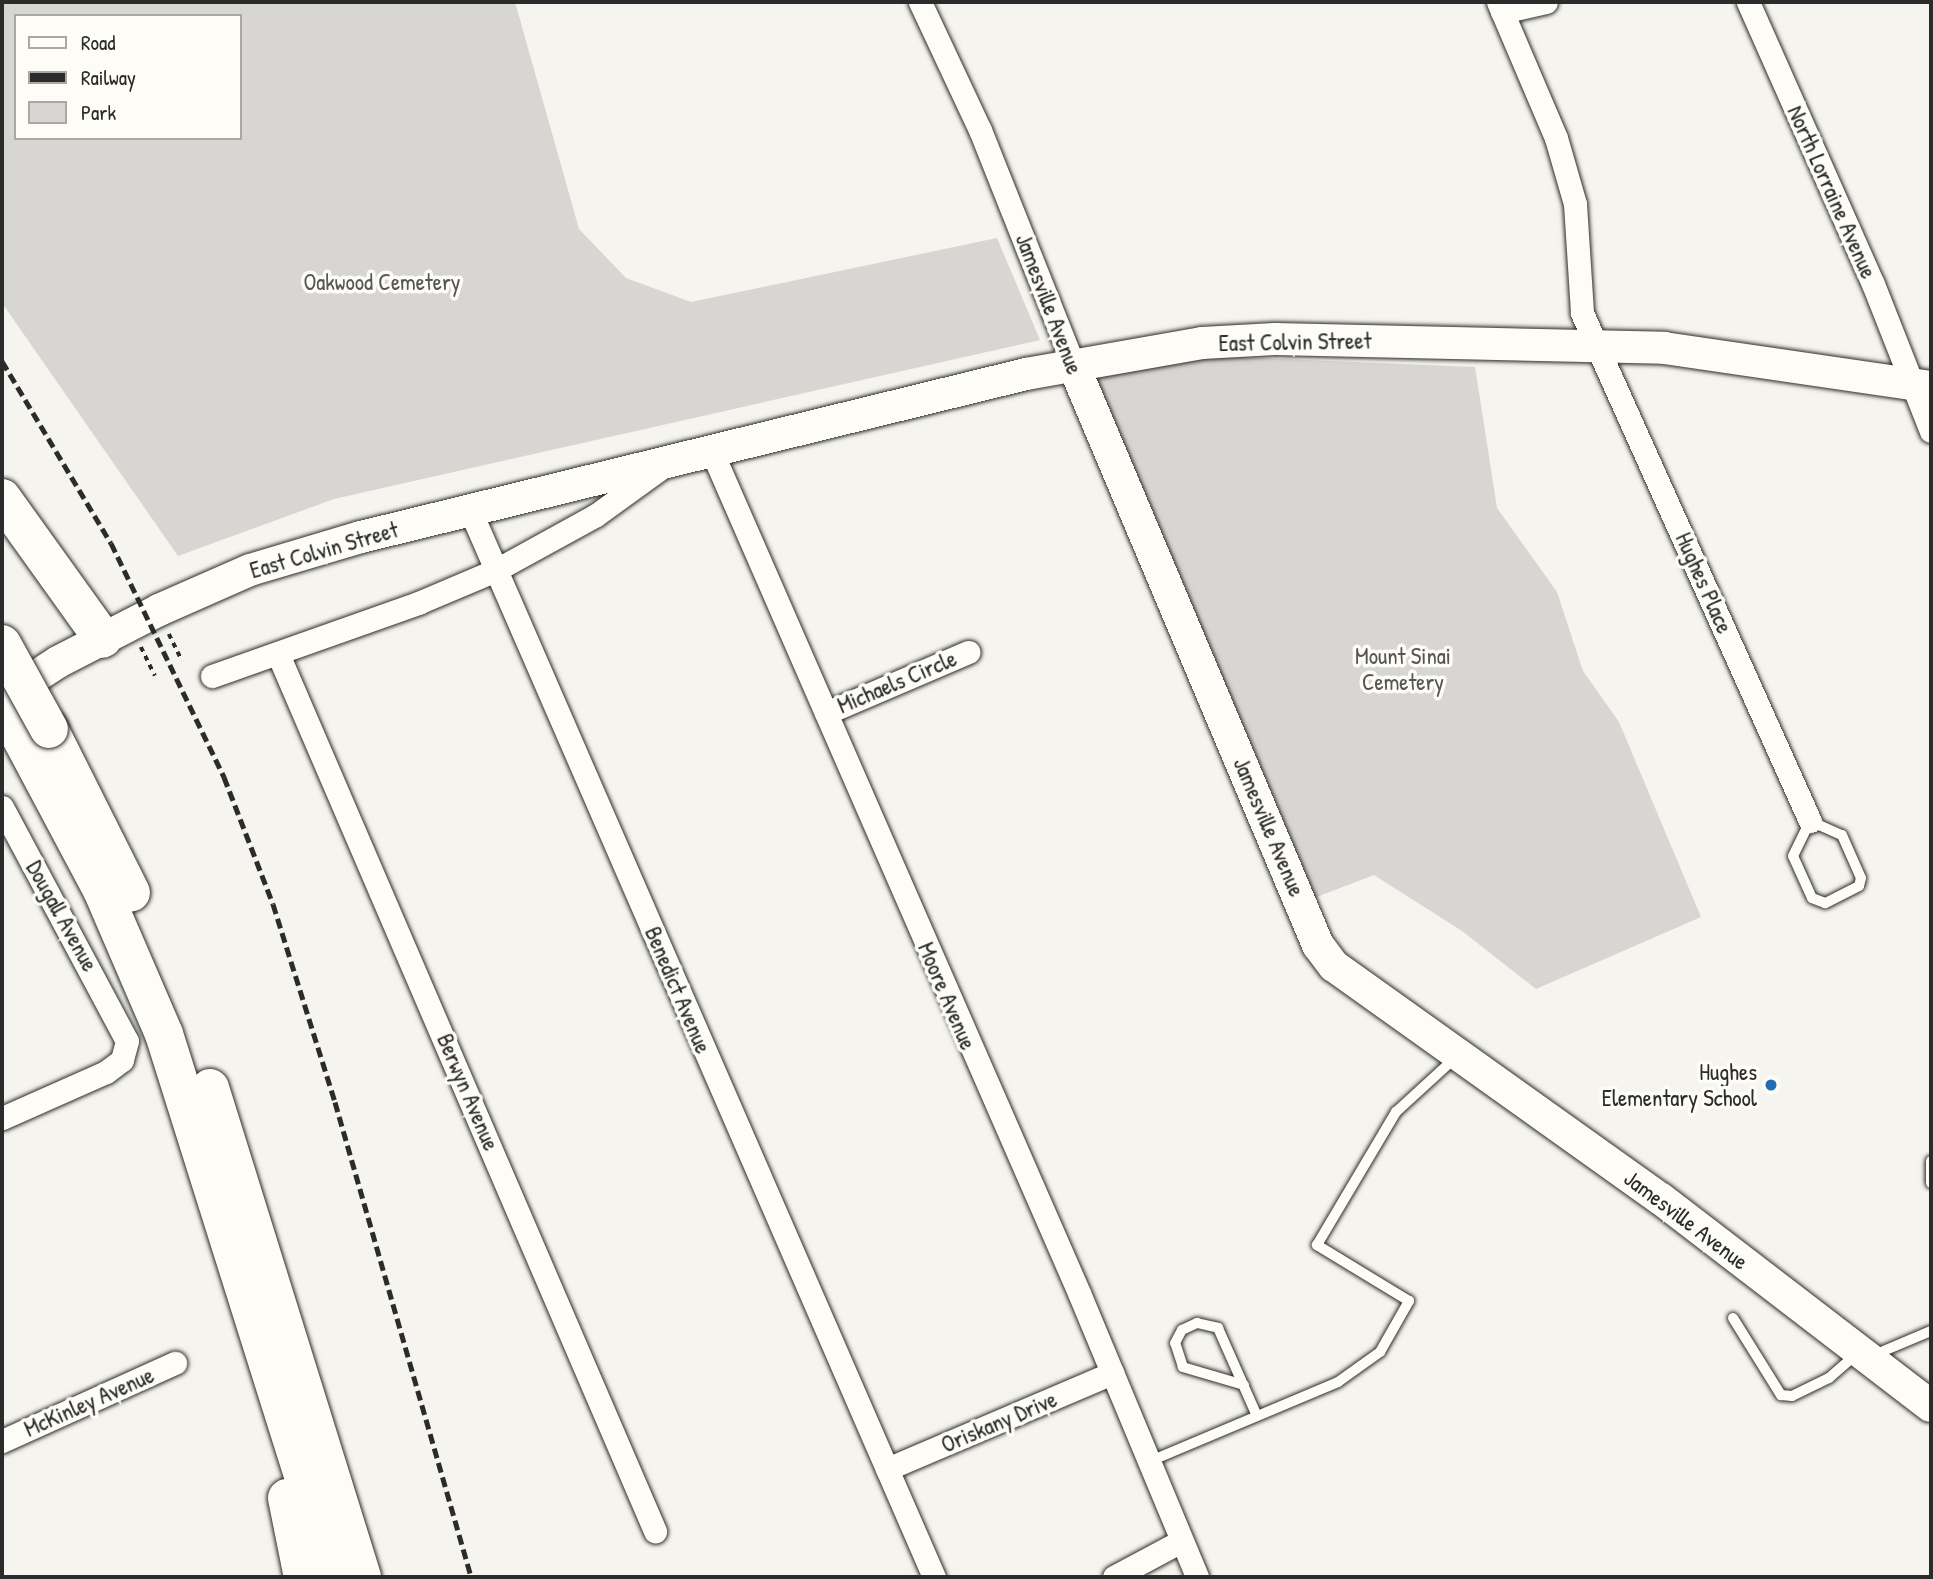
<!DOCTYPE html>
<style>
body{margin:0}
#map{position:relative;width:1933px;height:1579px;overflow:hidden;background:#f5f4ef;font-family:"Patrick Hand",sans-serif}
div>[style]{position:absolute}
.green>*{inset:0;background:#d7d6d2}
.path>*{height:3.5px;margin-top:-1.75px;transform-origin:0;background:repeating-linear-gradient(90deg,#2b2b2b 0 5px,transparent 0 10px)}
.roads{filter:drop-shadow(0 0 2px #2b2b2b) drop-shadow(0 0 2px #2b2b2b)}
.lane>*{height:10px;margin:-5px;padding:0 5px;transform-origin:5px;border-radius:5px;background:#fdfcf7}
.street>*{height:23px;margin:-11.5px;padding:0 11.5px;transform-origin:11.5px;border-radius:11.5px;background:#fdfcf7}
.secondary>*{height:32px;margin:-16px;padding:0 16px;transform-origin:16px;border-radius:16px;background:#fdfcf7}
.highway>*{height:38px;margin:-19px;padding:0 19px;transform-origin:19px;border-radius:19px;background:#fdfcf7}
.rail>*{height:5px;margin-top:-2.5px;transform-origin:0;background:repeating-linear-gradient(90deg,#2b2b2b 0 10px,transparent 0 15px)}
.bridges{filter:drop-shadow(0 0 2px #2b2b2b) drop-shadow(0 0 2px #2b2b2b)}
.highway-bridge>*{height:38px;margin:-19px;padding:0 19px;transform-origin:19px;border-radius:19px;background:#fdfcf7}
.dots>*{width:19px;height:19px;translate:-50% -50%;box-sizing:border-box;border:4px solid #fdfcf7;border-radius:50%}
span{translate:-50% -50%;white-space:nowrap;text-align:center;line-height:1.15;-webkit-text-stroke:7px #fdfcf7;paint-order:stroke}
.street-label{font-size:23px;color:#2b2b2b}
.park-label{font-size:23px;color:#565655}
.poi-label{font-size:23px;color:#2b2b2b}
.right{translate:-100% -50%;text-align:right}
.frame{position:absolute;inset:0;border:4px solid #2b2b2b;pointer-events:none}
.legend{position:absolute;left:14px;top:14px;width:228px;height:126px;box-sizing:border-box;background:#fdfcf7;border:2px solid #a9a8a5;margin:0;padding:9px 12px;list-style:none;font-size:21px;color:#2b2b2b}
.legend li{display:flex;align-items:center;gap:14px;height:35px}
.legend b{width:35px;border:2px solid #a9a8a5}
</style>
<div id="map">
<div class="green">
<div style="clip-path:polygon(evenodd,2px 2px,515px 2px,579px 229px,626px 278px,691px 302px,997px 238px,1040px 340px,334px 499px,178px 556px,2px 303px,2px 2px,16px 16px,240px 16px,240px 138px,16px 138px,16px 16px)"></div>
<div style="clip-path:polygon(1208px 356px,1475px 367px,1497px 508px,1557px 592px,1583px 671px,1619px 722px,1701px 917px,1536px 989px,1462px 931px,1374px 875px,1314px 898px,1092px 378px)"></div>
</div>
<div class="path">
<div style="left:169px;top:634px;width:30px;rotate:64deg"></div>
<div style="left:141px;top:647px;width:32px;rotate:64deg"></div>
</div>
<div class="roads">
<div class="lane">
<div style="left:1810px;top:821px;width:35px;rotate:24deg"></div>
<div style="left:1842px;top:835px;width:47px;rotate:66.2deg"></div>
<div style="left:1861px;top:878px;width:8px;rotate:104deg"></div>
<div style="left:1859px;top:886px;width:38px;rotate:153deg"></div>
<div style="left:1825px;top:903px;width:14px;rotate:-159deg"></div>
<div style="left:1812px;top:898px;width:46px;rotate:-114.3deg"></div>
<div style="left:1793px;top:856px;width:39px;rotate:-64deg"></div>
<div style="left:1931px;top:1161px;width:22px;rotate:90deg"></div>
<div style="left:1733px;top:1318px;width:91px;rotate:58.1deg"></div>
<div style="left:1781px;top:1395px;width:11px;rotate:5deg"></div>
<div style="left:1792px;top:1396px;width:41px;rotate:-25.9deg"></div>
<div style="left:1829px;top:1378px;width:38px;rotate:-41deg"></div>
<div style="left:1874px;top:1355px;width:62px;rotate:-22.8deg"></div>
<div style="left:1244px;top:1385px;width:64px;rotate:-163.6deg"></div>
<div style="left:1183px;top:1367px;width:25px;rotate:-108deg"></div>
<div style="left:1175px;top:1343px;width:15px;rotate:-62deg"></div>
<div style="left:1182px;top:1330px;width:17px;rotate:-25deg"></div>
<div style="left:1197px;top:1323px;width:22px;rotate:13deg"></div>
<div style="left:1218px;top:1328px;width:96px;rotate:66.1deg"></div>
<div style="left:1148px;top:1462px;width:206px;rotate:-22.8deg"></div>
<div style="left:1338px;top:1382px;width:52px;rotate:-35.5deg"></div>
<div style="left:1380px;top:1352px;width:59px;rotate:-60.4deg"></div>
<div style="left:1409px;top:1301px;width:108px;rotate:-148.7deg"></div>
<div style="left:1317px;top:1245px;width:155px;rotate:-59.3deg"></div>
<div style="left:1396px;top:1112px;width:80px;rotate:-42.5deg"></div>
</div>
<div class="street">
<div style="left:920px;top:2px;width:141px;rotate:64.9deg"></div>
<div style="left:980px;top:130px;width:252px;rotate:68.3deg"></div>
<div style="left:1498px;top:2px;width:148px;rotate:66.9deg"></div>
<div style="left:1556px;top:138px;width:69px;rotate:73.9deg"></div>
<div style="left:1575px;top:204px;width:109px;rotate:86.3deg"></div>
<div style="left:1582px;top:313px;width:557px;rotate:65.83deg"></div>
<div style="left:1748px;top:2px;width:308px;rotate:66.1deg"></div>
<div style="left:1873px;top:284px;width:158px;rotate:68.5deg"></div>
<div style="left:1502px;top:12px;width:45px;rotate:-12.8deg"></div>
<div style="left:712px;top:452px;width:918px;rotate:66.42deg"></div>
<div style="left:1079px;top:1293px;width:308px;rotate:67.4deg"></div>
<div style="left:470px;top:510px;width:1164px;rotate:66.5deg"></div>
<div style="left:278px;top:654px;width:955px;rotate:66.74deg"></div>
<div style="left:212px;top:676px;width:219px;rotate:-19.5deg"></div>
<div style="left:418px;top:603px;width:85px;rotate:-22.9deg"></div>
<div style="left:496px;top:570px;width:114px;rotate:-28.8deg"></div>
<div style="left:596px;top:515px;width:80px;rotate:-35.9deg"></div>
<div style="left:826px;top:713px;width:155px;rotate:-23.2deg"></div>
<div style="left:2px;top:807px;width:265px;rotate:61.9deg"></div>
<div style="left:127px;top:1041px;width:20px;rotate:105deg"></div>
<div style="left:122px;top:1060px;width:20px;rotate:143deg"></div>
<div style="left:106px;top:1072px;width:114px;rotate:156.1deg"></div>
<div style="left:2px;top:1441px;width:190px;rotate:-24.3deg"></div>
<div style="left:887px;top:1469px;width:245px;rotate:-23.1deg"></div>
<div style="left:1114px;top:1577px;width:76px;rotate:-28.2deg"></div>
</div>
<div class="secondary">
<div style="left:1073px;top:364px;width:631px;rotate:67.14deg"></div>
<div style="left:1318px;top:945px;width:26px;rotate:53deg"></div>
<div style="left:1334px;top:966px;width:402px;rotate:35.5deg"></div>
<div style="left:1661px;top:1199px;width:340px;rotate:37.5deg"></div>
<div style="left:6px;top:696px;width:62px;rotate:-33.2deg"></div>
<div style="left:58px;top:662px;width:114px;rotate:-27.2deg"></div>
<div style="left:159px;top:610px;width:99px;rotate:-23.7deg"></div>
<div style="left:250px;top:570px;width:116px;rotate:-16.6deg"></div>
<div style="left:361px;top:537px;width:685px;rotate:-13.77deg"></div>
<div style="left:1026px;top:374px;width:179px;rotate:-10deg"></div>
<div style="left:1202px;top:343px;width:73px;rotate:-3.1deg"></div>
<div style="left:1275px;top:339px;width:389px;rotate:1.3deg"></div>
<div style="left:1664px;top:348px;width:270px;rotate:8.3deg"></div>
</div>
<div class="highway">
<div style="left:2px;top:498px;width:173px;rotate:54.4deg"></div>
<div style="left:2px;top:702px;width:213px;rotate:62deg"></div>
<div style="left:102px;top:890px;width:157px;rotate:66.7deg"></div>
<div style="left:164px;top:1034px;width:569px;rotate:72.52deg"></div>
<div style="left:49px;top:729px;width:183px;rotate:63.4deg"></div>
<div style="left:210px;top:1088px;width:512px;rotate:72.73deg"></div>
<div style="left:287px;top:1498px;width:81px;rotate:78.6deg"></div>
</div>
</div>
<div class="rail">
<div style="left:2px;top:361px;width:212px;rotate:59.1deg"></div>
<div style="left:111px;top:543px;width:260px;rotate:64.2deg"></div>
<div style="left:224px;top:777px;width:136px;rotate:68.9deg"></div>
<div style="left:273px;top:904px;width:207px;rotate:72.6deg"></div>
<div style="left:335px;top:1102px;width:494px;rotate:74deg"></div>
</div>
<div class="bridges">
<div class="highway-bridge">
<div style="left:2px;top:644px;width:97px;rotate:61.1deg"></div>
</div>
</div>
<div class="dots">
<div style="left:1771px;top:1085px;background:#1f6fb2"></div>
</div>
<div class="street-label">
<span style="left:1832px;top:192px;rotate:66deg">North Lorraine Avenue</span>
<span style="left:1049px;top:304px;rotate:69deg">Jamesville Avenue</span>
<span style="left:1295px;top:342px;rotate:-1deg">East Colvin Street</span>
<span style="left:324px;top:550px;rotate:-16deg">East Colvin Street</span>
<span style="left:1704px;top:583px;rotate:66deg">Hughes Place</span>
<span style="left:897px;top:682px;rotate:-23deg">Michaels Circle</span>
<span style="left:1269px;top:827px;rotate:67deg">Jamesville Avenue</span>
<span style="left:62px;top:916px;rotate:61deg">Dougall Avenue</span>
<span style="left:678px;top:990px;rotate:67deg">Benedict Avenue</span>
<span style="left:947px;top:996px;rotate:67deg">Moore Avenue</span>
<span style="left:468px;top:1092px;rotate:67deg">Berwyn Avenue</span>
<span style="left:1686px;top:1220px;rotate:37deg">Jamesville Avenue</span>
<span style="left:89px;top:1402px;rotate:-24deg">McKinley Avenue</span>
<span style="left:999px;top:1422px;rotate:-23deg">Oriskany Drive</span>
</div>
<div class="park-label">
<span style="left:382px;top:282px">Oakwood Cemetery</span>
<span style="left:1403px;top:669px">Mount Sinai<br>Cemetery</span>
</div>
<div class="poi-label">
<span class="right" style="left:1757px;top:1085px">Hughes<br>Elementary School</span>
</div>
<div class="frame"></div>
<ul class="legend">
<li><b style="height:9px;background:#fdfcf7"></b>Road</li>
<li><b style="height:9px;background:#2b2b2b"></b>Railway</li>
<li><b style="height:19px;background:#d7d6d2"></b>Park</li>
</ul>
</div>
